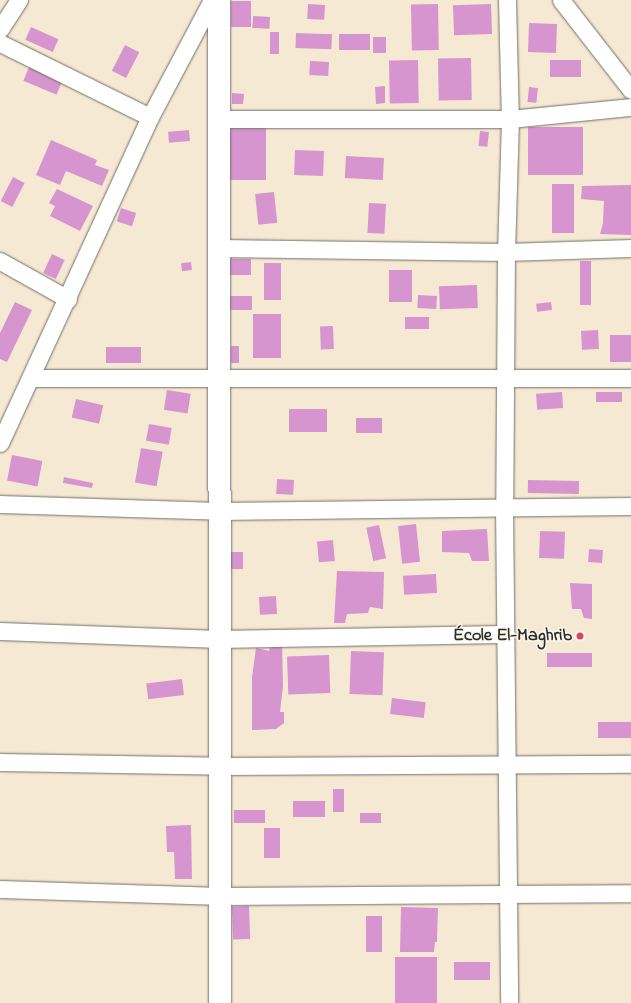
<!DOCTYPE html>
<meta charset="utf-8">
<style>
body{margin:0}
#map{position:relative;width:631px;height:1003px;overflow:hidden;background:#f6e9d4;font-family:"Indie Flower",sans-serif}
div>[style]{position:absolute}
.building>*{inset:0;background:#d695ce;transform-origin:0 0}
.roads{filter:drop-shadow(0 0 1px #726e66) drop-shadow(0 0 1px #726e66)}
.minor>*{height:17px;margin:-8.5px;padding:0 8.5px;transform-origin:8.5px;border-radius:8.5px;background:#fff}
.primary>*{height:22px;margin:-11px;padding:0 11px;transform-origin:11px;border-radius:11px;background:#fff}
.dots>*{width:11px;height:11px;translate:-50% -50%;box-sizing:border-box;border:2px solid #fbf7ec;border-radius:50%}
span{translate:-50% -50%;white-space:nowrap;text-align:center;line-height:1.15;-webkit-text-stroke:3px #fbf7ec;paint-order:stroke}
.poi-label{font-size:18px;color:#2b2b2b;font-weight:700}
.right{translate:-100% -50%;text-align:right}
</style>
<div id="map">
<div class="building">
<div style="left:231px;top:1px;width:20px;height:26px"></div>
<div style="left:308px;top:4px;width:17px;height:15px;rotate:3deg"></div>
<div style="left:438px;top:4px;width:46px;height:27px;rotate:89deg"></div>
<div style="left:491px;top:4px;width:30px;height:38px;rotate:88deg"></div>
<div style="left:253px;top:16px;width:17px;height:12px;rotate:3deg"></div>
<div style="left:529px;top:23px;width:28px;height:29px;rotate:2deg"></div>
<div style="left:31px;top:27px;width:30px;height:14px;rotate:24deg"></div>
<div style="left:270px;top:32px;width:9px;height:22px"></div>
<div style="left:296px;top:33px;width:36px;height:15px;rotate:2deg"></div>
<div style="left:370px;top:34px;width:16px;height:31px;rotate:90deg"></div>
<div style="left:373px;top:37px;width:13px;height:16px"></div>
<div style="left:125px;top:45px;width:16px;height:29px;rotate:27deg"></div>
<div style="left:471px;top:58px;width:42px;height:33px;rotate:89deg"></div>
<div style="left:418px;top:60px;width:43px;height:29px;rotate:89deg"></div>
<div style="left:550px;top:60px;width:31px;height:17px"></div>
<div style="left:310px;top:61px;width:19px;height:14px;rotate:3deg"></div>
<div style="left:30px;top:65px;width:36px;height:17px;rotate:23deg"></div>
<div style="clip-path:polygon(385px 86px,385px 103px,376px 104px,375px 87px)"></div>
<div style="left:529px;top:87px;width:9px;height:15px;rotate:6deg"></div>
<div style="clip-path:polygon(232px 93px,244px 94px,243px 104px,232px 104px)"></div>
<div style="left:266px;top:127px;width:53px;height:36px;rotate:90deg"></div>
<div style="left:528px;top:127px;width:55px;height:48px"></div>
<div style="left:189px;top:130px;width:11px;height:21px;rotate:85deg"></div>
<div style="left:480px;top:131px;width:9px;height:15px;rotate:6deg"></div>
<div style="clip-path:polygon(51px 140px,97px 160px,95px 165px,109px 170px,102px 186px,66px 171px,60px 185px,36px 175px)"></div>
<div style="left:295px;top:150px;width:29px;height:25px;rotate:2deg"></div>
<div style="left:346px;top:156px;width:38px;height:22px;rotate:3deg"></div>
<div style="left:13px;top:177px;width:13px;height:27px;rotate:27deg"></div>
<div style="left:552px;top:184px;width:22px;height:49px"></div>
<div style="clip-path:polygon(631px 185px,631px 235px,600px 234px,603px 223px,604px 201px,581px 199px,582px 186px)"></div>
<div style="clip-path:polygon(57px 189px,93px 206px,80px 231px,50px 216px,55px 206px,49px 203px)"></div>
<div style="left:274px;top:192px;width:31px;height:19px;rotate:84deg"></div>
<div style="left:369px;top:203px;width:17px;height:30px;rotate:3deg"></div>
<div style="left:121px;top:208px;width:16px;height:14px;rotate:18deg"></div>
<div style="left:52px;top:254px;width:14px;height:21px;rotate:25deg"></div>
<div style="left:229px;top:259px;width:22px;height:16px"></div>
<div style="left:580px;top:261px;width:11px;height:44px"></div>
<div style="left:191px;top:262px;width:8px;height:10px;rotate:83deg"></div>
<div style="left:264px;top:263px;width:17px;height:37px"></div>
<div style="left:412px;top:270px;width:32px;height:23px;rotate:90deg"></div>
<div style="left:477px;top:285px;width:23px;height:38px;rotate:88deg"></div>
<div style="left:418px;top:295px;width:19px;height:13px;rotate:3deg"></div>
<div style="left:252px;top:296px;width:14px;height:22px;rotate:90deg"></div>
<div style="clip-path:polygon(15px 302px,32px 310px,7px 362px,0 359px,0 333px)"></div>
<div style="left:551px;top:302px;width:8px;height:15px;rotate:83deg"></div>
<div style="left:281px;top:314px;width:44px;height:28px;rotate:90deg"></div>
<div style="left:405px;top:317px;width:24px;height:12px"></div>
<div style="left:333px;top:326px;width:23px;height:13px;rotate:88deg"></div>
<div style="left:598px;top:330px;width:19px;height:17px;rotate:87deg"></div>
<div style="left:631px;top:335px;width:27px;height:21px;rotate:90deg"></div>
<div style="left:231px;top:346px;width:8px;height:17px"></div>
<div style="left:106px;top:347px;width:35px;height:16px"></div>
<div style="left:167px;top:390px;width:24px;height:20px;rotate:9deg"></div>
<div style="left:562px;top:392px;width:16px;height:26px;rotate:86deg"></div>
<div style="left:622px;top:392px;width:10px;height:26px;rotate:90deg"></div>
<div style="left:76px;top:399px;width:28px;height:19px;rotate:13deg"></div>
<div style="left:327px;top:409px;width:23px;height:38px;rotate:90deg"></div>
<div style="left:382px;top:418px;width:15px;height:26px;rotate:90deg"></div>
<div style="left:149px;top:424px;width:23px;height:17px;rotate:10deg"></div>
<div style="left:141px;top:448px;width:22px;height:35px;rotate:10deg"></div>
<div style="left:12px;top:455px;width:31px;height:26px;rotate:11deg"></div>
<div style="clip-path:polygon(64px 477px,93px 483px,92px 488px,63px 483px)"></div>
<div style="left:277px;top:479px;width:17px;height:15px;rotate:3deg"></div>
<div style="left:528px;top:480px;width:51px;height:13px;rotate:1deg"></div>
<div style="left:416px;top:524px;width:38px;height:18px;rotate:84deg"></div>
<div style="left:379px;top:525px;width:34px;height:13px;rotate:78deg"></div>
<div style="clip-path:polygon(487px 529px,489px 561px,472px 561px,469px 553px,442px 552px,442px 531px)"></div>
<div style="left:540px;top:531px;width:25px;height:27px;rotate:2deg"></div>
<div style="left:333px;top:540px;width:21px;height:16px;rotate:85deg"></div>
<div style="left:589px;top:549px;width:14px;height:13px;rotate:4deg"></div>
<div style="left:230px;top:552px;width:13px;height:17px"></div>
<div style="clip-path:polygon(337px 571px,384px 572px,383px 609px,370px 607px,368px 613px,347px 614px,345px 623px,334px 623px)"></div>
<div style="left:436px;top:574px;width:19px;height:33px;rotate:87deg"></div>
<div style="clip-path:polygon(570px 583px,592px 584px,592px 619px,584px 618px,581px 609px,572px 609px)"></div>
<div style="left:276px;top:596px;width:18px;height:17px;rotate:87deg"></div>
<div style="clip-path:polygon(272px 640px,282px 641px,283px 686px,280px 712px,284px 712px,284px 723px,276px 729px,252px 730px,252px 677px,256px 648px,269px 651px)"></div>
<div style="left:351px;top:651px;width:33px;height:43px;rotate:2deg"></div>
<div style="left:547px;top:653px;width:45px;height:14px"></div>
<div style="left:329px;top:655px;width:38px;height:42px;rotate:88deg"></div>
<div style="left:182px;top:679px;width:16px;height:36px;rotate:83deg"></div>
<div style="left:392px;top:698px;width:34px;height:16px;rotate:7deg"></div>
<div style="left:598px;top:722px;width:33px;height:16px"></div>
<div style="left:333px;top:789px;width:11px;height:23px"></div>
<div style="left:293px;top:801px;width:32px;height:16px"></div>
<div style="left:234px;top:810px;width:31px;height:13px"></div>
<div style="left:360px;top:813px;width:21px;height:10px"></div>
<div style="clip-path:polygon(191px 825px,192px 879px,175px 879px,174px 852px,167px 852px,166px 826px)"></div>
<div style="left:264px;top:828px;width:16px;height:30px"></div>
<div style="left:249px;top:906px;width:33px;height:17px;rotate:88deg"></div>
<div style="clip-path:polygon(401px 907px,438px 908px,437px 942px,435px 942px,434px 952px,400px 952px)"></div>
<div style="left:366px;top:916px;width:16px;height:36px"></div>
<div style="left:395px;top:957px;width:42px;height:46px"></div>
<div style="left:454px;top:962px;width:36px;height:18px"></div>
</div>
<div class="roads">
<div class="minor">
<div style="left:507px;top:0;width:119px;rotate:88.6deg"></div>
<div style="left:510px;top:119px;width:133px;rotate:91.7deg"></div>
<div style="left:506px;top:252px;width:255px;rotate:90.4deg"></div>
<div style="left:504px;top:507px;width:496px;rotate:89.4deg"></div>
<div style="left:561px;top:0;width:114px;rotate:52.1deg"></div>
<div style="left:0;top:29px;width:35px;rotate:-57deg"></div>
<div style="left:0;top:43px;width:167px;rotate:26.3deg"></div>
<div style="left:219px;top:119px;width:291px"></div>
<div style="left:510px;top:119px;width:122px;rotate:-5.7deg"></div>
<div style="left:219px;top:248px;width:287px;rotate:0.8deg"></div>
<div style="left:506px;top:252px;width:125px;rotate:-1.8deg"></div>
<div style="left:0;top:261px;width:78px;rotate:29.2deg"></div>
<div style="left:31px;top:378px;width:600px"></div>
<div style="left:0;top:443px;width:359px;rotate:-65.3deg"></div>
<div style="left:150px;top:117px;width:132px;rotate:-62.1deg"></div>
<div style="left:0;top:504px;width:219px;rotate:1.8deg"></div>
<div style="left:219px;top:511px;width:412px;rotate:-0.7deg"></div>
<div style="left:0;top:631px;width:219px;rotate:2.1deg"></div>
<div style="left:219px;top:639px;width:287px;rotate:-1deg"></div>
<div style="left:0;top:762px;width:221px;rotate:1deg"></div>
<div style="left:221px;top:766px;width:410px;rotate:-0.3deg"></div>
<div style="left:0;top:889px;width:221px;rotate:1.8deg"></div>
<div style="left:221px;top:896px;width:410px;rotate:-0.4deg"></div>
</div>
<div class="primary">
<div style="left:219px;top:0;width:1003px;rotate:89.94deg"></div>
</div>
</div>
<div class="dots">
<div style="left:580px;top:636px;background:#d1495b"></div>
</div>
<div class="poi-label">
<span class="right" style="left:572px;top:636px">École El-Maghrib</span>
</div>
</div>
